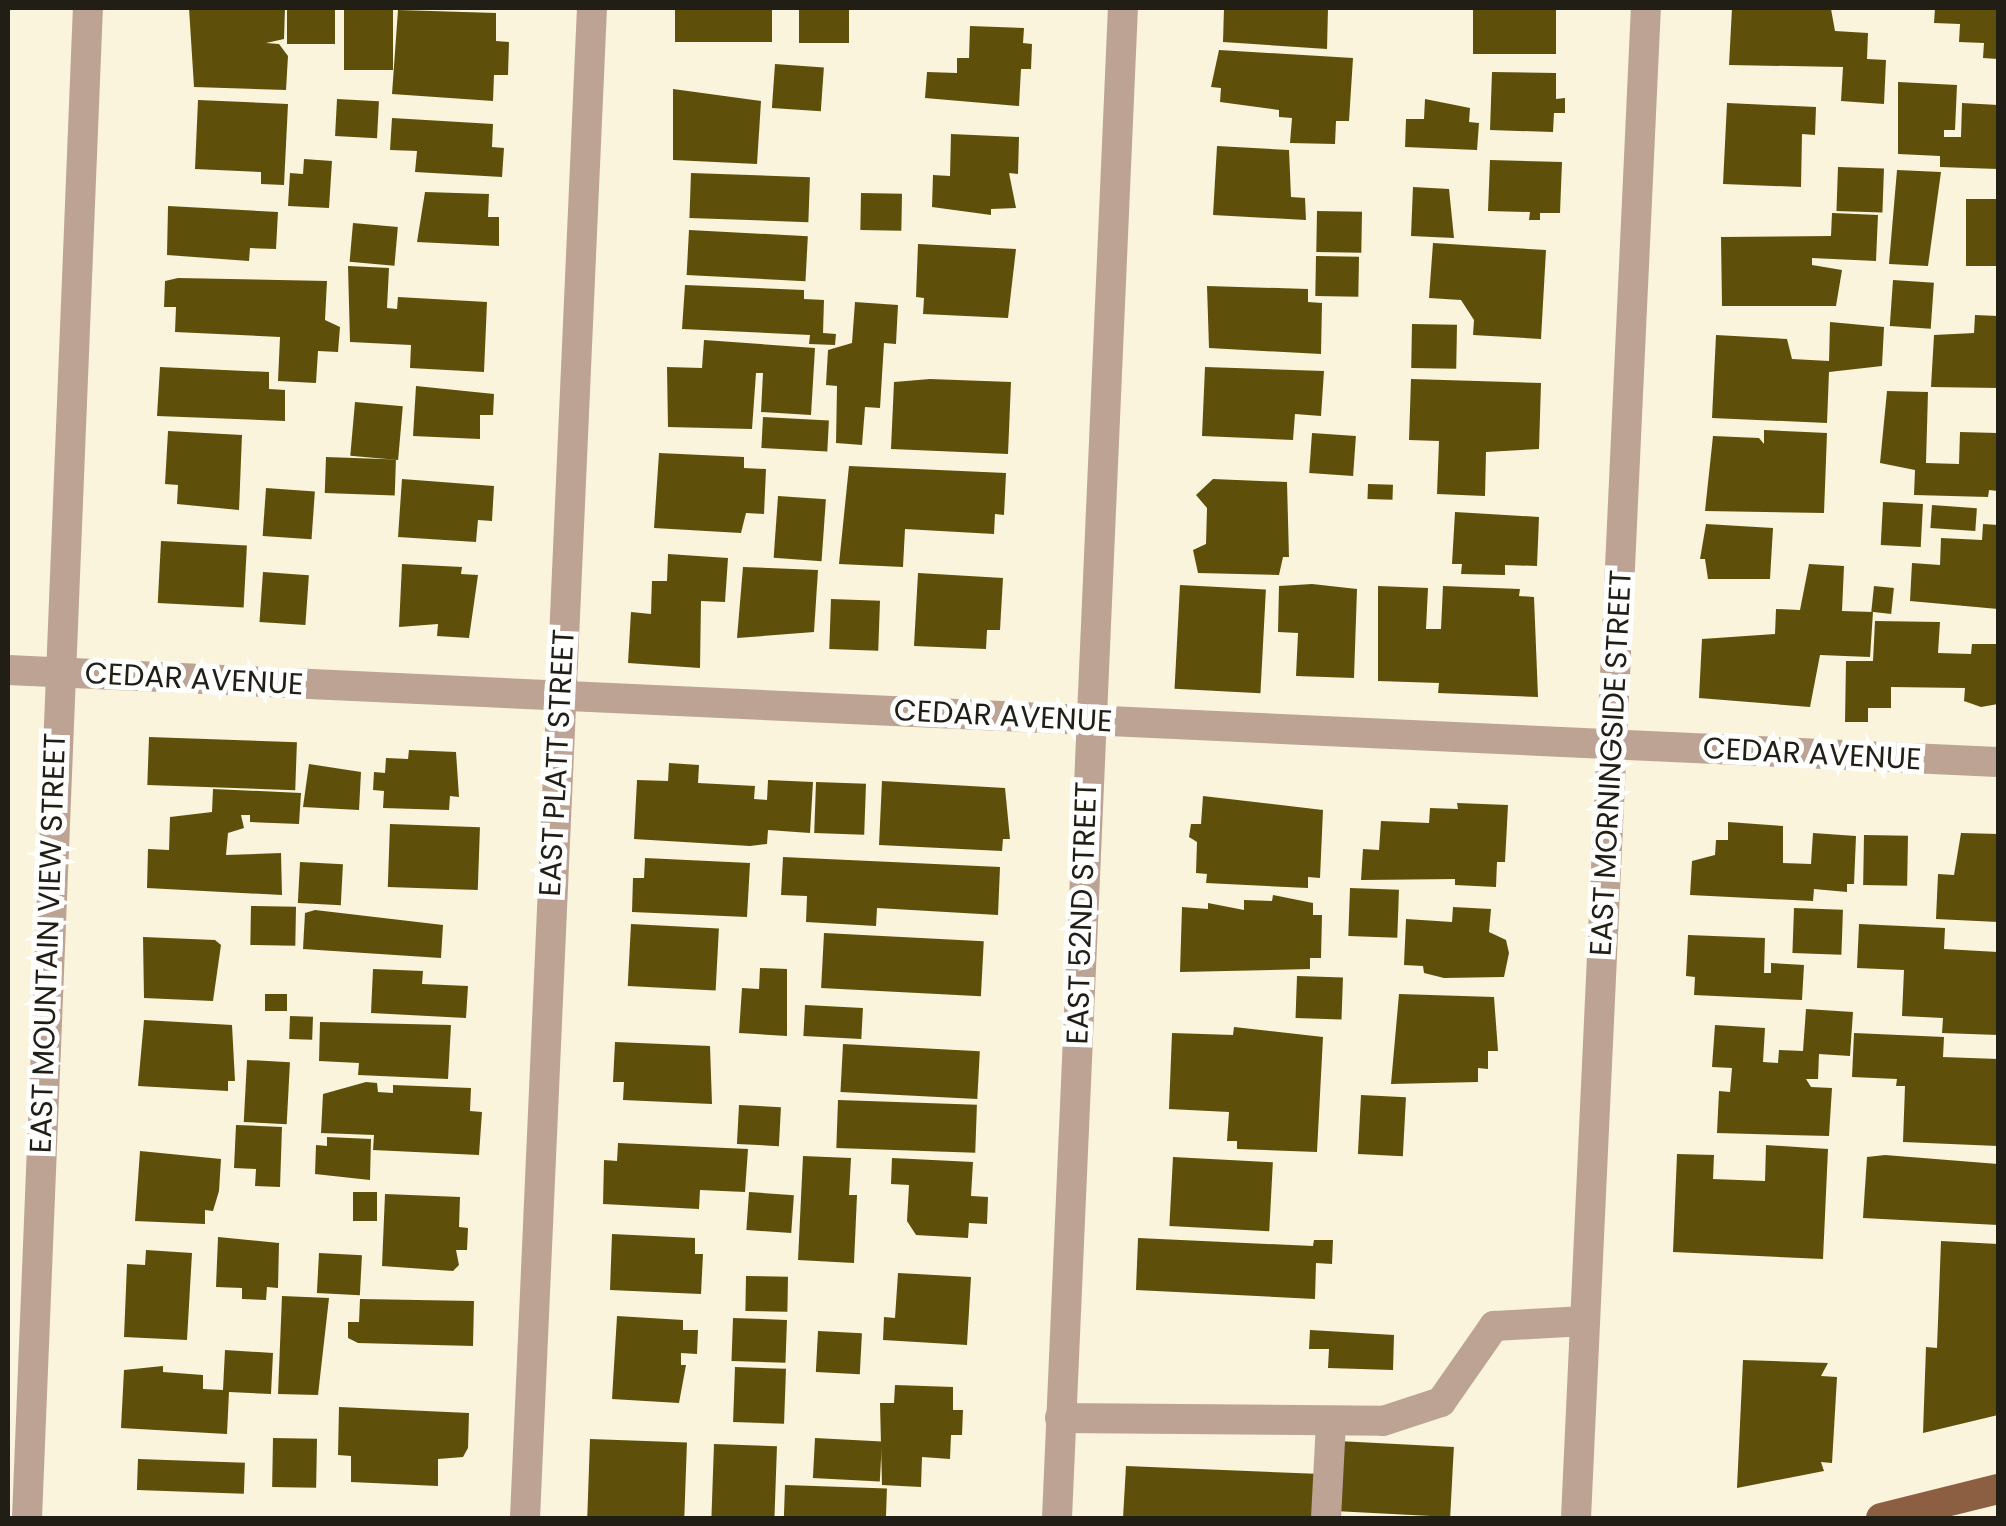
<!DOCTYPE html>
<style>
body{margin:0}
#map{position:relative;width:2006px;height:1526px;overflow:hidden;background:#f9f4db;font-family:Poppins,sans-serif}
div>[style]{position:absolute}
.building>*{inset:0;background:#5e500b;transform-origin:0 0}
.minor>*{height:30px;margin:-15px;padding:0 15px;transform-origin:15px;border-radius:15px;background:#bda393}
.major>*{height:30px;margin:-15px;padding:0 15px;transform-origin:15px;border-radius:15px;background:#8c5f43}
span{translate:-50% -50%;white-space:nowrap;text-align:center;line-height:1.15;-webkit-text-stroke:10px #fff;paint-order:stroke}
.street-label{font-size:30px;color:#201e15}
.frame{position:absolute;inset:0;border:10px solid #201e15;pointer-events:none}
</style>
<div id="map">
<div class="building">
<div style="clip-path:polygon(189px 8px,285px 8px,284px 39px,266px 43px,279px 44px,288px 56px,286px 90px,194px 87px)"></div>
<div style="left:287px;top:8px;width:48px;height:36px"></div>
<div style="left:344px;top:8px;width:49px;height:62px"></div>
<div style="left:675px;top:8px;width:97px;height:34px"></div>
<div style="left:799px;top:8px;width:50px;height:35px"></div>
<div style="clip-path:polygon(1224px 8px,1328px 8px,1327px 49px,1223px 42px)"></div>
<div style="left:1473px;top:8px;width:83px;height:46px"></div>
<div style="clip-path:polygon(1732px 8px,1831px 9px,1835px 31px,1868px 33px,1867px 59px,1886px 60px,1884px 104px,1841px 101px,1843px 67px,1729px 65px)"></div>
<div style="clip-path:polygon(1935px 8px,1998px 8px,1998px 59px,1983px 58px,1984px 43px,1959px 42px,1960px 24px,1934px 23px)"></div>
<div style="clip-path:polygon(398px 10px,496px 13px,496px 41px,509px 42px,508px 75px,494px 75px,493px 101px,392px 94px)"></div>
<div style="clip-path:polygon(970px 26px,1024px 28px,1023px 43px,1032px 44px,1031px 69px,1021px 69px,1019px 106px,925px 98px,927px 72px,957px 73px,957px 58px,969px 58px)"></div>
<div style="clip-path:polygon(1219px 50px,1353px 58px,1349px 121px,1336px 121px,1335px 144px,1290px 143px,1292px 118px,1279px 117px,1279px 110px,1220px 102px,1221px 88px,1211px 87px)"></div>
<div style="left:775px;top:64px;width:49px;height:44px;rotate:4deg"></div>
<div style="clip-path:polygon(1492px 72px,1556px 73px,1556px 99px,1565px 98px,1565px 113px,1554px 113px,1553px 132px,1490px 130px)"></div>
<div style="clip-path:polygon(1898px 82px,1957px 85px,1955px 130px,1944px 130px,1944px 137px,1961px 137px,1962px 103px,1998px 105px,1998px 169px,1940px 167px,1940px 156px,1898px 154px)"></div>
<div style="clip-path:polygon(673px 89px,761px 101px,757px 164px,673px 160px)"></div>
<div style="left:337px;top:99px;width:42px;height:37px;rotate:3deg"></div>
<div style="clip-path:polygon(1425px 99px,1470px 108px,1469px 122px,1479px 123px,1477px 150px,1405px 147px,1406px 119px,1424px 119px)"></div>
<div style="clip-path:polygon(198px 100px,288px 104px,284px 185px,261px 184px,261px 172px,195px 169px)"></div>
<div style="clip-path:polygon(1727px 103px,1816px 107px,1815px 135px,1802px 134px,1801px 187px,1723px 184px)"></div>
<div style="clip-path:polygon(392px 118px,493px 124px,492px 147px,504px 148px,502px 177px,415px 172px,417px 151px,390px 150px)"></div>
<div style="clip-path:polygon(951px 134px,1019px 137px,1018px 174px,1009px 173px,1016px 208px,991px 209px,991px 215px,932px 207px,933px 175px,950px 176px)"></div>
<div style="clip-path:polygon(1217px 146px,1289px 150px,1291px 197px,1305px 198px,1306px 220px,1213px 215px)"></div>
<div style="clip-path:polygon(304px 159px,332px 161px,329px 208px,288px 206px,290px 173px,303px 174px)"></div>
<div style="clip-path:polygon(1490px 160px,1562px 162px,1560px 213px,1540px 213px,1540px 220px,1529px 220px,1530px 212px,1488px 211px)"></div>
<div style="left:1838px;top:167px;width:46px;height:44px;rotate:2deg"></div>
<div style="clip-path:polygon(1897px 170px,1941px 172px,1928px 266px,1889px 264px)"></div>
<div style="left:691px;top:173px;width:119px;height:45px;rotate:2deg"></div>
<div style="clip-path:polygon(1413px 187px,1449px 189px,1454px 238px,1411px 236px)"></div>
<div style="clip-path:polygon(425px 192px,489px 194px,488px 217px,499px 217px,499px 246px,417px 242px)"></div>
<div style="left:861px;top:193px;width:41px;height:37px;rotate:1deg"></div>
<div style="left:1998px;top:199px;width:67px;height:32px;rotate:90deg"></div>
<div style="clip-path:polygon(168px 206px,278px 212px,276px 249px,250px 248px,249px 261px,167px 255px)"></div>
<div style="left:1317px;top:211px;width:45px;height:41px;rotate:1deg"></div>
<div style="clip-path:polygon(1832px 213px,1878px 215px,1876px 261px,1812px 258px,1812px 265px,1842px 270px,1836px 306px,1722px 306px,1721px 237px,1831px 236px)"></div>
<div style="left:353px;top:223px;width:45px;height:39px;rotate:5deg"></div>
<div style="left:689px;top:230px;width:119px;height:45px;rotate:3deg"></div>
<div style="clip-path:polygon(1433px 243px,1546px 250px,1541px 339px,1473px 335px,1474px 320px,1461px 300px,1429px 298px)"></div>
<div style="clip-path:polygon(918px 244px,1016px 249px,1008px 318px,923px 314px,924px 298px,916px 297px)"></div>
<div style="left:1316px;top:256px;width:43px;height:40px;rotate:1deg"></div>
<div style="clip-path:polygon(348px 266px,389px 268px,387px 308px,397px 309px,398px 297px,487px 302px,484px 372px,410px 368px,411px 345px,350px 342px)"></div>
<div style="clip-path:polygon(178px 278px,327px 281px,325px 320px,340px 327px,338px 352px,318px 351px,316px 383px,278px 381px,280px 337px,175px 332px,176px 307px,164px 307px,165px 281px)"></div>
<div style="left:1893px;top:280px;width:41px;height:46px;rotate:4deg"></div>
<div style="clip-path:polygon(685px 285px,804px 290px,804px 299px,824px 300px,823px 333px,836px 334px,835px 345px,809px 344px,810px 335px,682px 329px)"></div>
<div style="clip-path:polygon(1207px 286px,1308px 289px,1308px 302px,1322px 303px,1321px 354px,1209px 348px)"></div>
<div style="clip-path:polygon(855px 302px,898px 305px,896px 344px,884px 343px,880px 408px,865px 407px,862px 445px,836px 443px,837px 386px,826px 385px,828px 350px,852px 343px)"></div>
<div style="clip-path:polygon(1975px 315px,1998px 316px,1998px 388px,1931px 387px,1934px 335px,1974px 333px)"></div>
<div style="clip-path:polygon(1830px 322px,1884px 327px,1882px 366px,1829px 372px,1827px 423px,1712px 418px,1716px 335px,1787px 339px,1792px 359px,1829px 361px)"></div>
<div style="left:1412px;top:324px;width:45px;height:44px;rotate:1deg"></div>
<div style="clip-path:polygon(704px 340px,815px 348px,811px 415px,761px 412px,763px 373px,756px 373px,752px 429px,668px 427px,667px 367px,702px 368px)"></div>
<div style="clip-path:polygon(160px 367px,269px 372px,269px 389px,285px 390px,285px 421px,157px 416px)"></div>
<div style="clip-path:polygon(1205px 367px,1324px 371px,1321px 416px,1295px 414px,1293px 440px,1202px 436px)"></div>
<div style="clip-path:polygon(930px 379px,1011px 382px,1008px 454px,891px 449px,894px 382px)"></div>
<div style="clip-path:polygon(1411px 379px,1541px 383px,1539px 449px,1486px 452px,1485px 496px,1437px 494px,1439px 441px,1409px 440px)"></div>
<div style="clip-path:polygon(416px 386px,494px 394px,493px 415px,480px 415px,480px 439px,413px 436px)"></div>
<div style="clip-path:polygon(1887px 391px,1928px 392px,1926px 463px,1959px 464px,1960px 432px,1997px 433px,1998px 491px,1989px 490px,1988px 497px,1914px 495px,1915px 470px,1880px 463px)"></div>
<div style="left:355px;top:402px;width:48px;height:54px;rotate:5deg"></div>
<div style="left:763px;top:417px;width:66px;height:31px;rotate:3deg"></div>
<div style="clip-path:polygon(1764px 430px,1827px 433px,1824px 513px,1705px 511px,1713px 436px,1759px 438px,1764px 444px)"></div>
<div style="clip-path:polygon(168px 431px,242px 435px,239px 510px,177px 504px,178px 485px,165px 484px)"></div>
<div style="left:1312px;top:433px;width:44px;height:40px;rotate:4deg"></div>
<div style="clip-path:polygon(659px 453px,744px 457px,744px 468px,766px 469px,764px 514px,746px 513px,741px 533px,654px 528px)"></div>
<div style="left:326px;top:457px;width:70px;height:36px;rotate:2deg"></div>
<div style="clip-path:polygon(849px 466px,1006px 473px,1004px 515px,995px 514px,994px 534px,905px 529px,903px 567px,839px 564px)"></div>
<div style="clip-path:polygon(402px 479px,494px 486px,492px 521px,478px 520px,476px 542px,398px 537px)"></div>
<div style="clip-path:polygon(1213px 479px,1287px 482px,1289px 557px,1283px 557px,1279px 575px,1198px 573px,1193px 550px,1206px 544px,1207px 508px,1196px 495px)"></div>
<div style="left:1368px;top:484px;width:25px;height:15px;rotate:2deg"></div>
<div style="left:266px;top:488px;width:49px;height:48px;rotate:4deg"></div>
<div style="left:778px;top:496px;width:48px;height:62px;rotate:4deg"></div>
<div style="left:1883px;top:502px;width:40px;height:43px;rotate:3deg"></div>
<div style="left:1932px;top:505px;width:45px;height:23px;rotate:4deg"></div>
<div style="clip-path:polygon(1455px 512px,1539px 517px,1537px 566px,1505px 565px,1505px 575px,1461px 574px,1462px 564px,1452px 564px)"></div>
<div style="clip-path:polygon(1706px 524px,1773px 528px,1770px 579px,1708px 579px,1705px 559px,1700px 559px)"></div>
<div style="clip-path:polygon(1983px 524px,1998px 525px,1998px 609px,1910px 601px,1912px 563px,1940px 565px,1941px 538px,1982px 540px)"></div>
<div style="left:161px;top:541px;width:86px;height:62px;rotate:3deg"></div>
<div style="clip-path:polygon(668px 554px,728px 558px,725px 602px,701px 601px,700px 668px,628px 663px,631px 612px,651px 614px,652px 581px,667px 581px)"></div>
<div style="clip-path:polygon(402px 564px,462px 567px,461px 574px,478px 575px,469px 638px,437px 636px,438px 624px,399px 627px)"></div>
<div style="clip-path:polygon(1809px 564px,1844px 566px,1842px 611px,1873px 612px,1870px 657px,1820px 655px,1810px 707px,1699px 698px,1702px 639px,1775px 634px,1776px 609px,1800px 610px)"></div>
<div style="clip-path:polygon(743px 567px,818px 570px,814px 632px,737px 638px)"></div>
<div style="left:263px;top:572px;width:46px;height:50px;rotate:4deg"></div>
<div style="clip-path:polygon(918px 573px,1003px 578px,1000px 630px,987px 630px,986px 649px,914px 646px)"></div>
<div style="clip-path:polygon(1312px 584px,1357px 589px,1354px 678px,1296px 676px,1298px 633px,1278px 632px,1279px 586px)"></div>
<div style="left:1180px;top:585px;width:86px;height:104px;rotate:3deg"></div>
<div style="clip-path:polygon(1378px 586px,1428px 588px,1426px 629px,1441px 629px,1443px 586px,1520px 589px,1519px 596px,1534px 597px,1538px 697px,1438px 693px,1439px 683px,1378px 681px)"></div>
<div style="left:1874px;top:586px;width:20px;height:26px;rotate:6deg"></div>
<div style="left:831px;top:599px;width:49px;height:50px;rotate:2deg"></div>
<div style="clip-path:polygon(1875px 621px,1940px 622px,1938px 653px,1971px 654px,1972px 644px,1998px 644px,1998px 704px,1981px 707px,1964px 701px,1965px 688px,1891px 687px,1891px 708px,1868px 708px,1868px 722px,1845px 722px,1846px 661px,1873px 661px)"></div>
<div style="left:149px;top:737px;width:148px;height:48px;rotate:2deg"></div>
<div style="clip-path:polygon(409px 750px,456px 752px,459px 797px,450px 796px,449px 810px,383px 808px,384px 791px,373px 790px,374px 772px,385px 773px,386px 758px,408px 759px)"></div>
<div style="clip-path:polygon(669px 763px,699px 765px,698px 783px,755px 786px,754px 799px,767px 800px,768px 780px,813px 782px,810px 833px,768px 830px,767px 844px,750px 846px,634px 839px,637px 780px,668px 781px)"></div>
<div style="clip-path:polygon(309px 764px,361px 772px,359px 810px,303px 807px)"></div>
<div style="clip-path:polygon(882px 781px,1005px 788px,1010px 839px,1003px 839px,1002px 851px,879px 845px)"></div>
<div style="left:816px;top:782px;width:50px;height:51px;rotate:2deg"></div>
<div style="clip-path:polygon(213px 789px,301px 793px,299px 824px,250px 822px,250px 815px,241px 815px,244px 828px,228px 833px,226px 855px,281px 853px,282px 895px,147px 888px,148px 849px,169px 850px,170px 817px,212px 812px)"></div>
<div style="clip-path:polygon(1203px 796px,1323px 810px,1320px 878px,1308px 877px,1308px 888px,1206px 883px,1207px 874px,1196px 873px,1197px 842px,1189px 837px,1191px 824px,1201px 824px)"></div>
<div style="clip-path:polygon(1457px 803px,1508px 805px,1505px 862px,1497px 862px,1496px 887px,1455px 885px,1455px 879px,1361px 880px,1363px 849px,1379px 850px,1381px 821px,1429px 823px,1430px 808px,1458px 809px)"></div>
<div style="clip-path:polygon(1728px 822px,1783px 826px,1783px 863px,1811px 864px,1813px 833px,1856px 836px,1854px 884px,1847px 884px,1847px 892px,1814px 889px,1813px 901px,1690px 895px,1692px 861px,1715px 855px,1716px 840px,1728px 840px)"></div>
<div style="left:390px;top:824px;width:90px;height:63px;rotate:2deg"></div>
<div style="clip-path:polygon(1961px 833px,1998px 834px,1998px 922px,1936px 919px,1938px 874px,1954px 875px)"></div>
<div style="left:1864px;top:835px;width:44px;height:50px;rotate:1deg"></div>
<div style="clip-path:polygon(783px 857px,1000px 867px,998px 915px,877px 908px,876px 926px,806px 922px,807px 896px,781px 895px)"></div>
<div style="clip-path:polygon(645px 858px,750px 863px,747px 917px,632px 912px,633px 878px,644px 878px)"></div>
<div style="left:300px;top:862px;width:43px;height:41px;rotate:3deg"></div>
<div style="left:1350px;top:888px;width:49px;height:48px;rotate:2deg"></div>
<div style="clip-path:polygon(1273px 895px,1313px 903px,1313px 915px,1322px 915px,1321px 958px,1310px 958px,1310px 969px,1180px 972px,1182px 907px,1208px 909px,1208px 903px,1244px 910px,1244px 900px,1272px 901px)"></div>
<div style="left:251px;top:906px;width:45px;height:39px;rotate:1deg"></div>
<div style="clip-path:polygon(1453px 907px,1491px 909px,1489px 932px,1506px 940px,1509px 953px,1504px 977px,1444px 978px,1424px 973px,1423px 966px,1404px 965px,1406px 919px,1452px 922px)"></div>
<div style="left:1794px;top:908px;width:49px;height:45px;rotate:2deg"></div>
<div style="clip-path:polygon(315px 910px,443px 925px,441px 958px,303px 949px,305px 913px)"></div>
<div style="left:631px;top:924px;width:88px;height:62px;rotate:3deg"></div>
<div style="clip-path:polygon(1859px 924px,1945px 928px,1944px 949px,1998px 952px,1998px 1035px,1942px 1033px,1943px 1018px,1902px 1016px,1904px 970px,1857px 968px)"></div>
<div style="left:824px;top:933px;width:160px;height:55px;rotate:3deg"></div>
<div style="clip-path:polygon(1688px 935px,1765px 938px,1764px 973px,1771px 973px,1771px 963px,1804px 965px,1802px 1000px,1694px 995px,1695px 977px,1686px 976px)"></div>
<div style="clip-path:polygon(143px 937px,215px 940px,221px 945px,213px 1001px,144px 998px)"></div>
<div style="clip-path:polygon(760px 968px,787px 969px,787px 1036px,739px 1033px,742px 988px,759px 989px)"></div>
<div style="clip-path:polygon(373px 969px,423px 971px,422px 984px,468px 986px,466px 1018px,371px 1013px)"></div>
<div style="left:1297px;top:976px;width:46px;height:42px;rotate:2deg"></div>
<div style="left:265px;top:994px;width:22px;height:17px"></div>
<div style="clip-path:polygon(1399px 994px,1494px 997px,1498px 1051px,1488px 1051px,1488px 1069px,1478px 1068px,1478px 1082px,1391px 1084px)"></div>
<div style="left:805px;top:1005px;width:58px;height:31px;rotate:3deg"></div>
<div style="clip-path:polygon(1806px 1009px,1853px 1012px,1850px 1056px,1819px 1054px,1818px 1079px,1806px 1079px,1811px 1087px,1832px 1088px,1829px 1136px,1717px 1133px,1719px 1091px,1730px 1092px,1732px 1068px,1712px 1067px,1715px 1025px,1765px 1028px,1763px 1062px,1778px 1063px,1779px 1050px,1803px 1051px)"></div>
<div style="left:290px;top:1016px;width:23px;height:23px;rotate:2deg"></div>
<div style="clip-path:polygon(144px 1020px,232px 1025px,235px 1081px,228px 1081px,228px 1091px,138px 1086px)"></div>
<div style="clip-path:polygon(320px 1022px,451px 1025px,448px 1079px,358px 1075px,359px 1063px,319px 1061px)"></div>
<div style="clip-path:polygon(1234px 1027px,1323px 1037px,1317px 1152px,1237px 1149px,1237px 1141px,1227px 1141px,1229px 1112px,1169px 1109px,1172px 1033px,1233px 1035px)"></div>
<div style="clip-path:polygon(1854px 1033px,1944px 1037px,1943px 1057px,1998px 1059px,1998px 1146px,1903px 1142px,1905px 1086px,1896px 1086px,1897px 1079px,1852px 1077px)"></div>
<div style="clip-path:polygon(615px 1042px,710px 1046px,712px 1104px,623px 1100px,624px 1082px,613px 1082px)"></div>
<div style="left:843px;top:1044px;width:137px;height:48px;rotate:3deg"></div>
<div style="left:247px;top:1060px;width:43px;height:62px;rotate:3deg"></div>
<div style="clip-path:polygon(366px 1082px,377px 1083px,378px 1092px,393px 1093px,393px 1085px,471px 1088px,470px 1111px,482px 1112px,479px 1155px,373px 1150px,374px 1135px,321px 1133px,323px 1094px)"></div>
<div style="left:1361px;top:1095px;width:45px;height:59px;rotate:3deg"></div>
<div style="left:838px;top:1100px;width:139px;height:48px;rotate:2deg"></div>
<div style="left:739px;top:1105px;width:42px;height:39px;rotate:3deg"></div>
<div style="clip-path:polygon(236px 1125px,282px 1127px,280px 1187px,255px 1186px,256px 1169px,234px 1168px)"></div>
<div style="clip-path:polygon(327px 1137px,371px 1139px,370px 1180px,315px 1174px,316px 1145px,327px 1146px)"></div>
<div style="clip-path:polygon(618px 1143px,748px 1149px,745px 1192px,700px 1190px,699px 1209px,603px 1204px,604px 1160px,617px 1161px)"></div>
<div style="clip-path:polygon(1766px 1145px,1828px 1149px,1823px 1259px,1673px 1252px,1677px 1154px,1714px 1155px,1713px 1179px,1765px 1181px)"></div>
<div style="clip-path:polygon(140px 1151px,221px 1159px,219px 1191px,213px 1211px,205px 1210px,205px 1224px,135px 1221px)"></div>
<div style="clip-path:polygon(1885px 1155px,1998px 1164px,1998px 1225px,1863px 1218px,1867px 1157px)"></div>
<div style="clip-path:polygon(803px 1156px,851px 1158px,849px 1195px,857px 1195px,854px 1263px,798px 1260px)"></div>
<div style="left:1173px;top:1157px;width:100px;height:69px;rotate:3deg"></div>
<div style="clip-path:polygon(892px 1158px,973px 1162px,971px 1196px,988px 1197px,987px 1224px,969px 1223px,968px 1238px,916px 1235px,907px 1221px,909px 1185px,891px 1184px)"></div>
<div style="left:353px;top:1192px;width:24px;height:29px"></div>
<div style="left:749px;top:1192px;width:45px;height:38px;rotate:4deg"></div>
<div style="clip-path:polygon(385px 1194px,460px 1197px,459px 1227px,468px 1228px,467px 1250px,456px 1250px,459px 1265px,453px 1271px,382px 1266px)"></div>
<div style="clip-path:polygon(612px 1234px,695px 1238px,695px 1254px,703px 1254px,701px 1294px,610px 1290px)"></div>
<div style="clip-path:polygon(218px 1237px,279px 1243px,278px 1288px,267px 1287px,266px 1300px,242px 1299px,242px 1288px,216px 1287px)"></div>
<div style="clip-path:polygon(1138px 1238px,1313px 1246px,1314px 1240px,1333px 1240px,1332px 1264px,1316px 1263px,1315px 1299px,1136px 1290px)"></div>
<div style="clip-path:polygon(1941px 1241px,1998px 1244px,1998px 1415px,1923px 1433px,1926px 1347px,1937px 1348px)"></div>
<div style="clip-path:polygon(146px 1250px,192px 1253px,187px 1340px,124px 1337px,127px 1264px,145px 1265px)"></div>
<div style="left:319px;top:1253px;width:43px;height:40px;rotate:3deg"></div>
<div style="clip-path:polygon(898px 1273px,971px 1277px,967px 1345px,883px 1340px,884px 1317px,895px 1318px)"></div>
<div style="left:746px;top:1276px;width:42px;height:35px;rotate:1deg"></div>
<div style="clip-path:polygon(282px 1296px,329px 1298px,318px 1395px,278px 1394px)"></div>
<div style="clip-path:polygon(360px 1299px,474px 1301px,473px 1346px,358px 1343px,348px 1338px,348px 1322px,359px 1322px)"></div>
<div style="clip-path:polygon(617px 1316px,683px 1320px,683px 1330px,698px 1330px,697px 1354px,681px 1353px,681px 1365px,686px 1365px,679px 1403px,612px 1399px)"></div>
<div style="left:733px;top:1318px;width:54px;height:43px;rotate:2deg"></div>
<div style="clip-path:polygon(1310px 1330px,1394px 1335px,1393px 1370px,1328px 1368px,1329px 1349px,1309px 1349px)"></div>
<div style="left:818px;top:1331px;width:44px;height:41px;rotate:3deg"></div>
<div style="clip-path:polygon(225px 1350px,273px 1353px,271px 1394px,229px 1392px,227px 1434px,121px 1428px,124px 1370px,163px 1366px,163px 1372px,203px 1375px,203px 1389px,223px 1390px)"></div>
<div style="clip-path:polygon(1743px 1360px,1828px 1363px,1821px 1376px,1837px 1377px,1832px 1463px,1821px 1462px,1824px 1471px,1737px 1488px)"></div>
<div style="left:735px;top:1367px;width:51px;height:55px;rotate:2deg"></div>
<div style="clip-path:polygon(895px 1385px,953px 1387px,953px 1410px,963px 1410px,962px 1435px,951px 1435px,950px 1459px,922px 1457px,921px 1487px,882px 1485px,880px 1403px,894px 1403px)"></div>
<div style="clip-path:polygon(339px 1407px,469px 1413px,468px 1448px,463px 1457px,438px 1459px,438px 1486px,351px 1482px,351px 1456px,338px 1455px)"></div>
<div style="left:273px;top:1438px;width:44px;height:49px;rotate:1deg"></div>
<div style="left:815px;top:1438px;width:67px;height:40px;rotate:3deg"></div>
<div style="left:590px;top:1439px;width:97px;height:79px;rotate:2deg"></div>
<div style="left:1338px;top:1441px;width:116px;height:70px;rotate:3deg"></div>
<div style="left:714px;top:1444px;width:63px;height:74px;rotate:2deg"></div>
<div style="left:138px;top:1459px;width:107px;height:31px;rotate:2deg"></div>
<div style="clip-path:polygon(1126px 1466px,1321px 1474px,1320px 1518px,1123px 1518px)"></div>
<div style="left:785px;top:1485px;width:102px;height:33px;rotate:2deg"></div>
</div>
<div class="minor">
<div style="left:8px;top:670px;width:1992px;rotate:2.65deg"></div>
<div style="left:1060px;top:1418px;width:323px;rotate:0.5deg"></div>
<div style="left:1383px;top:1421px;width:61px;rotate:-18.1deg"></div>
<div style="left:1441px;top:1402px;width:93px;rotate:-55.1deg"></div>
<div style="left:1494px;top:1326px;width:91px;rotate:-3.1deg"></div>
<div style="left:27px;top:1518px;width:1511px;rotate:-87.69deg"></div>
<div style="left:525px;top:1518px;width:1511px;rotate:-87.46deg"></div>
<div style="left:1057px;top:1518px;width:1511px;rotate:-87.5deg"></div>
<div style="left:1326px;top:1518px;width:97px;rotate:-87deg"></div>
<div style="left:1576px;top:1518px;width:1512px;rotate:-87.35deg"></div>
</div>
<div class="major">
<div style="left:1881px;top:1518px;width:121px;rotate:-13.9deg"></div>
</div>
<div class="street-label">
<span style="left:194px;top:679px;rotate:3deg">CEDAR AVENUE</span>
<span style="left:1003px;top:716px;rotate:3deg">CEDAR AVENUE</span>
<span style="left:1812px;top:754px;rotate:3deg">CEDAR AVENUE</span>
<span style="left:557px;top:763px;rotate:-87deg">EAST PLATT STREET</span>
<span style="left:1611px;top:763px;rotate:-87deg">EAST MORNINGSIDE STREET</span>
<span style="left:1082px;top:913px;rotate:-88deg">EAST 52ND STREET</span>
<span style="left:48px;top:943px;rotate:-88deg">EAST MOUNTAIN VIEW STREET</span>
</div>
<div class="frame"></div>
</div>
